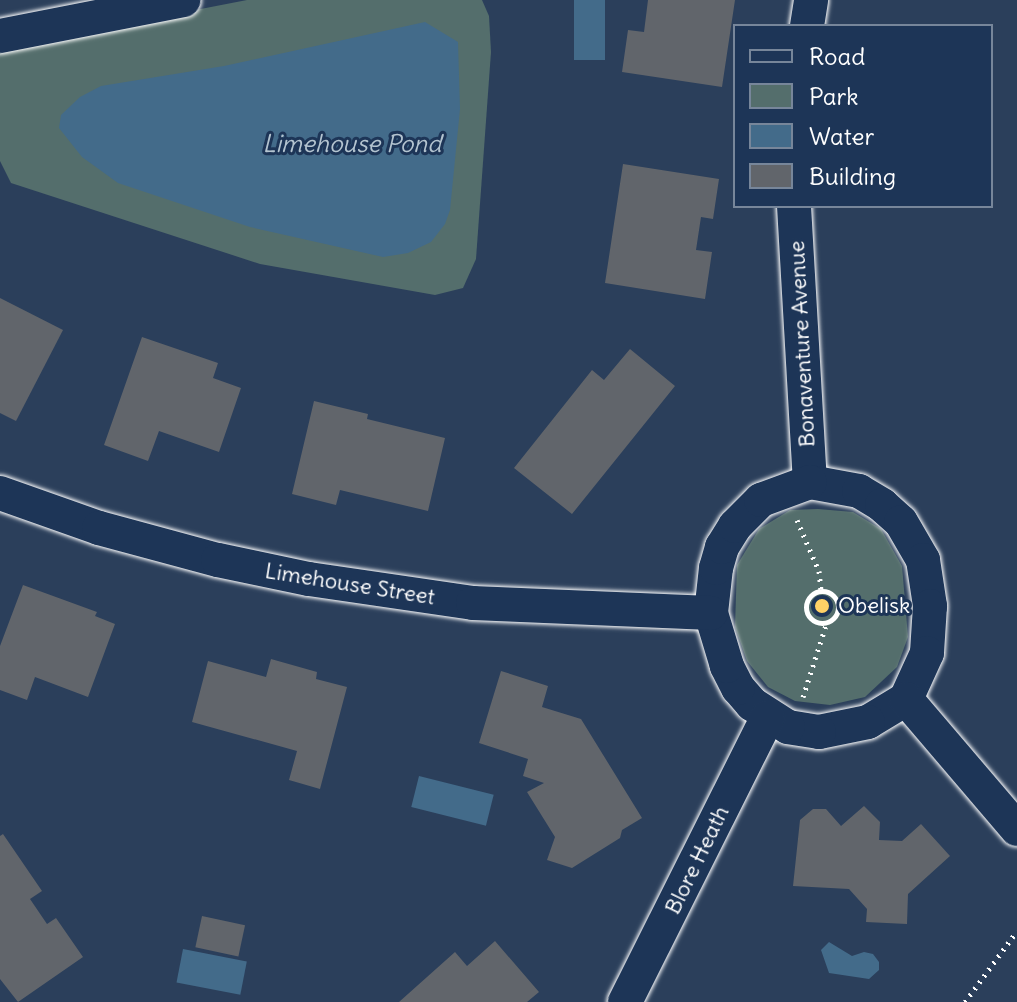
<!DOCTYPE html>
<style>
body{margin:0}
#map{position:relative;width:1017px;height:1002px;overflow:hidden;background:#2b3f5b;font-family:Delius,sans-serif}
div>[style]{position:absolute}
.green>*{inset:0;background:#546e6c}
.water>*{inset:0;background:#436b8a;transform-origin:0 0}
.building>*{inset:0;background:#61656b;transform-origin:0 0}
.path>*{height:5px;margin-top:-2.5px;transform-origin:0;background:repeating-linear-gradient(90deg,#fff 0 2px,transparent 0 8px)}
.path>.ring{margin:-2.5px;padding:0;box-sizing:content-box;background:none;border:5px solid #fff;border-radius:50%}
.roads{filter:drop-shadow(0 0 2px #fff) drop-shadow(0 0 2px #fff)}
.minor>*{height:34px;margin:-17px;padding:0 17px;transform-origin:17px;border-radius:17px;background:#1d3557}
.dots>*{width:22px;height:22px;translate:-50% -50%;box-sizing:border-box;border:4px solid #1d3557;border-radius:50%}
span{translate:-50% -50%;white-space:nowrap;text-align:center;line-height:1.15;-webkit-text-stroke:6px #1d3557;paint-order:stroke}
.street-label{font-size:22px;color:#fff}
.poi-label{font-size:22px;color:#fff}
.left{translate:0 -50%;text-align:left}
.water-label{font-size:24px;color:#b4c4d0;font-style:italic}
.legend{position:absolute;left:733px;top:24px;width:260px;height:184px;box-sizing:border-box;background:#1d3557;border:2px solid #77869a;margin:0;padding:10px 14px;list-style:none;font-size:24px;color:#fff}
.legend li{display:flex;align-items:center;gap:16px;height:40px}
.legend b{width:40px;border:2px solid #77869a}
</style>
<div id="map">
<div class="green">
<div style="clip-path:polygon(247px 0,482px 0,489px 16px,491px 52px,476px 259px,463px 288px,435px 295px,260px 264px,11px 183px,0 161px,0 48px)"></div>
<div style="clip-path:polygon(818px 509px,853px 512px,881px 529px,902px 566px,908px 637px,897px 667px,865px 697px,830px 705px,795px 701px,768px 687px,747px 661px,735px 627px,737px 565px,759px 529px,790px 510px)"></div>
</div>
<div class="water">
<div style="left:574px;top:0;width:31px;height:60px"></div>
<div style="clip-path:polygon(425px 22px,458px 42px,460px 109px,450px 210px,445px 224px,431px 242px,408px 253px,383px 257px,250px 227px,118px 183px,82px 157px,59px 128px,61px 115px,80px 97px,101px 86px,224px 66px)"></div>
<div style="left:419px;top:776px;width:77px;height:32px;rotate:14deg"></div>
<div style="clip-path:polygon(829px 942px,852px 956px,864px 952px,873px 954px,879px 962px,879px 970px,869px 979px,829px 973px,821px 950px)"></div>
<div style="left:183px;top:949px;width:65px;height:34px;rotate:11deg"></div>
</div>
<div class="building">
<div style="clip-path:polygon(648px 0,735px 0,722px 87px,622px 72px,628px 30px,644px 32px)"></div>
<div style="clip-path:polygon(623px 164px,719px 179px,713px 219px,701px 217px,696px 250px,712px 252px,705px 299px,605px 283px)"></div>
<div style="clip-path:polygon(0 298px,63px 330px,16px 421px,0 413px)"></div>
<div style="clip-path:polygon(142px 337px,218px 363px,213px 378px,241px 388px,219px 452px,159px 431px,148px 461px,104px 445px)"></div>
<div style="clip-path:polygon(630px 349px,675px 386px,572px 514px,514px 468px,592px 370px,604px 380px)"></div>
<div style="clip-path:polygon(314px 401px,368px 414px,367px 419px,445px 438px,428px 511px,340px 490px,336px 505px,292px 494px)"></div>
<div style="clip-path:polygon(23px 585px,97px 612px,95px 616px,115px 624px,88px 697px,35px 677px,27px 700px,0 690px,0 646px)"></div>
<div style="clip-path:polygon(271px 659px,317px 672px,316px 679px,347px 687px,320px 789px,289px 780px,297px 751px,192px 722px,208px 661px,266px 677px)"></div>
<div style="clip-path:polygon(501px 671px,548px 686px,542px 707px,581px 719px,642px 818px,622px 830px,620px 838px,572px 868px,547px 860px,555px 837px,527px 792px,544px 783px,523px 776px,528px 759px,479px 743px)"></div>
<div style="clip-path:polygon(864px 806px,880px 822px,879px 840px,902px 841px,921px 824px,950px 856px,908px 894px,907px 924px,866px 922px,867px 909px,849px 889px,793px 886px,800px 820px,813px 809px,826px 809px,841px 826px)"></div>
<div style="clip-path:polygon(3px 834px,42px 891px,30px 899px,47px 924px,56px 918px,83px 957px,18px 1002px,0 979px,0 836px)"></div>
<div style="left:202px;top:916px;width:44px;height:32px;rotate:12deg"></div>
<div style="clip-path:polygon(495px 941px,539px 992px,527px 1002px,399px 1002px,455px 952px,467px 966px)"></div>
</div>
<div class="path">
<div style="left:797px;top:520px;width:56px;rotate:66.7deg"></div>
<div style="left:819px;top:571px;width:19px;rotate:84deg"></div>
<div class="ring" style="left:806px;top:591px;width:27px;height:27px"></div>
<div style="left:803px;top:697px;width:79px;rotate:-72.3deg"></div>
<div style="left:965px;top:1002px;width:88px;rotate:-53.8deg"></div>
</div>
<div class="roads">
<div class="minor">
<div style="left:807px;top:26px;width:26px;rotate:-81deg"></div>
<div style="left:0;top:36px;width:187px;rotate:-11.1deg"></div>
<div style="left:794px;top:206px;width:276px;rotate:86.7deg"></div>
<div style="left:810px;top:482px;width:50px;rotate:10.4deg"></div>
<div style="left:859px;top:491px;width:27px;rotate:31deg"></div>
<div style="left:882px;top:505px;width:25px;rotate:42deg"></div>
<div style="left:901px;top:522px;width:44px;rotate:59.9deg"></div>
<div style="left:923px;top:560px;width:47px;rotate:81.3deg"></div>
<div style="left:930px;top:606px;width:47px;rotate:93.7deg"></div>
<div style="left:927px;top:653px;width:51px;rotate:114.5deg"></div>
<div style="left:906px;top:699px;width:44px;rotate:148.8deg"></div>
<div style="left:868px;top:722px;width:50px;rotate:168.5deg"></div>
<div style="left:819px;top:732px;width:31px;rotate:-171deg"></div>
<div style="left:788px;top:727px;width:43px;rotate:-147.4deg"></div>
<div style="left:752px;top:704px;width:21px;rotate:-131deg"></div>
<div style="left:738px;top:688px;width:25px;rotate:-117deg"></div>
<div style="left:727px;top:666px;width:55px;rotate:-106.8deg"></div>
<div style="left:711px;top:613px;width:45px;rotate:-83.7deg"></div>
<div style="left:716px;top:568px;width:22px;rotate:-74deg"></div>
<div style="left:722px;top:547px;width:25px;rotate:-58deg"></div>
<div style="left:735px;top:526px;width:37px;rotate:-45deg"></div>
<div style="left:761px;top:500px;width:52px;rotate:-20.2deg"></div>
<div style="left:0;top:493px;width:105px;rotate:19.5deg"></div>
<div style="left:99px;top:528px;width:123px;rotate:15.1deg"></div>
<div style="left:218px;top:560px;width:93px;rotate:11.8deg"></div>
<div style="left:309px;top:579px;width:166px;rotate:8.3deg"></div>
<div style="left:473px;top:603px;width:238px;rotate:2.4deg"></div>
<div style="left:906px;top:699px;width:171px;rotate:49.5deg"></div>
<div style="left:625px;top:1002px;width:319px;rotate:-63.4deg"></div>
</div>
</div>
<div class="dots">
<div style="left:822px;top:606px;background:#ffd166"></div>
</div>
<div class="street-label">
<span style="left:802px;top:344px;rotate:-93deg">Bonaventure Avenue</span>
<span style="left:350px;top:584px;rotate:9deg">Limehouse Street</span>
<span style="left:697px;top:860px;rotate:-64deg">Blore Heath</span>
</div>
<div class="poi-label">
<span class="left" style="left:838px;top:606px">Obelisk</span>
</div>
<div class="water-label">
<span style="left:352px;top:144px">Limehouse Pond</span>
</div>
<ul class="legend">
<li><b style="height:10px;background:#1d3557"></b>Road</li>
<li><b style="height:22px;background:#546e6c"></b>Park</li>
<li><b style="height:22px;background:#436b8a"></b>Water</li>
<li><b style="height:22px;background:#61656b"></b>Building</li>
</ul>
</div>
